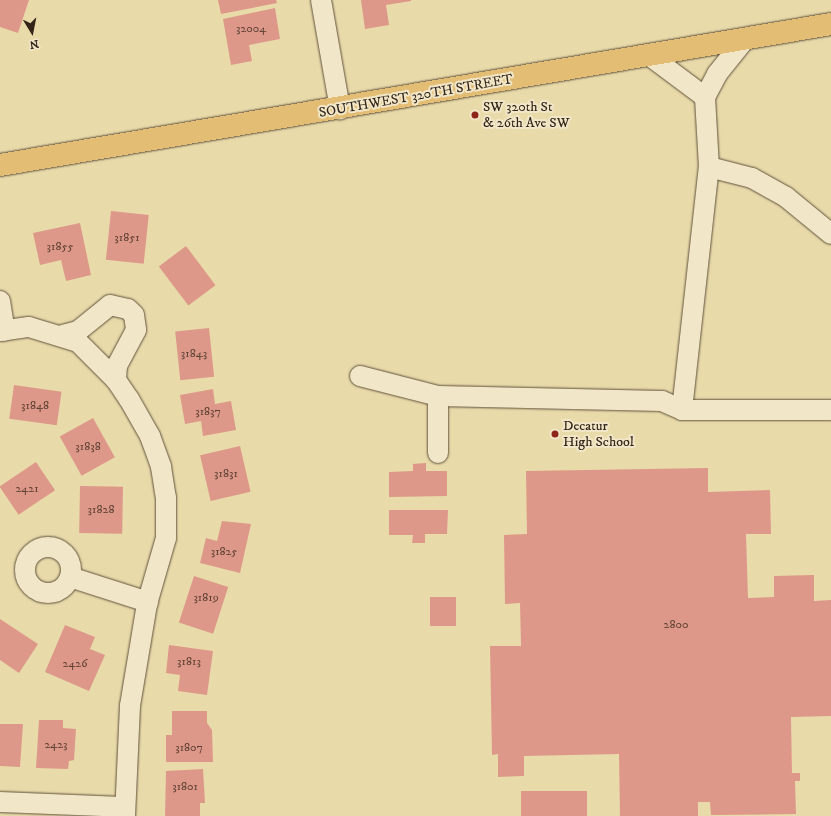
<!DOCTYPE html>
<style>
body{margin:0}
#map{position:relative;width:831px;height:816px;overflow:hidden;background:#e9daaa;font-family:"IM FELL DW Pica",serif}
div>[style]{position:absolute}
.building>*{inset:0;background:#de9889;transform-origin:0 0}
.roads{filter:drop-shadow(0 0 1px #60523c) drop-shadow(0 0 1px #60523c)}
.minor>*{height:20px;margin:-10px;padding:0 10px;transform-origin:10px;border-radius:10px;background:#f1e7c8}
.minor>.ring{margin:-10px;padding:0;box-sizing:content-box;background:none;border:20px solid #f1e7c8;border-radius:50%}
.major>*{height:22px;margin:-11px;padding:0 11px;transform-origin:11px;border-radius:11px;background:#e4bd75}
.dots>*{width:11px;height:11px;translate:-50% -50%;box-sizing:border-box;border:2px solid #f1e7c8;border-radius:50%}
span{translate:-50% -50%;white-space:nowrap;text-align:center;line-height:1.15;-webkit-text-stroke:4px #f1e7c8;paint-order:stroke}
.number-label{font-size:12px;color:#5d4134}
.number-label span{-webkit-text-stroke-width:0}
.street-label{font-size:14px;color:#322418}
.poi-label{font-size:14px;color:#322418}
.left{translate:0 -50%;text-align:left}
.north{position:absolute;left:12px;top:12px;width:40px;height:40px;-webkit-text-stroke:3px #f1e7c8;paint-order:stroke;rotate:170deg;font-size:11px;font-weight:700;line-height:16px;text-align:center;color:#322418}
.north::after{content:'';display:block;margin:auto;width:14px;height:18px;background:#322418;clip-path:polygon(50% 0,100% 100%,50% 72%,0 100%)}
</style>
<div id="map">
<div class="building">
<div style="clip-path:polygon(0 0,29px 0,18px 33px,0 27px)"></div>
<div style="clip-path:polygon(218px 0,276px 0,277px 3px,221px 14px)"></div>
<div style="clip-path:polygon(361px 0,411px 0,411px 1px,386px 5px,389px 25px,365px 29px)"></div>
<div style="clip-path:polygon(275px 8px,280px 39px,249px 45px,252px 61px,231px 65px,223px 19px)"></div>
<div style="left:111px;top:211px;width:38px;height:49px;rotate:6deg"></div>
<div style="clip-path:polygon(80px 223px,91px 275px,66px 281px,61px 260px,40px 265px,33px 233px)"></div>
<div style="left:186px;top:246px;width:49px;height:34px;rotate:53deg"></div>
<div style="left:209px;top:328px;width:49px;height:34px;rotate:84deg"></div>
<div style="left:14px;top:385px;width:48px;height:34px;rotate:8deg"></div>
<div style="clip-path:polygon(213px 389px,215px 404px,231px 401px,236px 430px,203px 436px,201px 421px,185px 424px,180px 395px)"></div>
<div style="left:93px;top:418px;width:45px;height:38px;rotate:61deg"></div>
<div style="left:240px;top:446px;width:47px;height:41px;rotate:77deg"></div>
<div style="left:36px;top:462px;width:34px;height:44px;rotate:56deg"></div>
<div style="clip-path:polygon(426px 463px,426px 471px,447px 471px,447px 496px,389px 497px,389px 472px,413px 471px,413px 464px)"></div>
<div style="clip-path:polygon(708px 468px,708px 492px,770px 490px,771px 534px,746px 534px,748px 598px,774px 597px,774px 576px,814px 575px,814px 601px,831px 600px,831px 716px,791px 717px,792px 773px,800px 773px,800px 781px,795px 781px,796px 814px,711px 815px,710px 802px,698px 802px,698px 816px,620px 816px,619px 754px,524px 756px,524px 776px,498px 777px,498px 754px,492px 755px,490px 646px,521px 646px,520px 603px,505px 604px,504px 535px,527px 534px,526px 471px)"></div>
<div style="left:80px;top:486px;width:43px;height:47px;rotate:1deg"></div>
<div style="clip-path:polygon(389px 510px,448px 510px,447px 534px,425px 534px,425px 543px,412px 543px,413px 535px,389px 535px)"></div>
<div style="clip-path:polygon(222px 521px,251px 524px,240px 573px,200px 563px,206px 538px,217px 541px)"></div>
<div style="left:194px;top:576px;width:36px;height:49px;rotate:18deg"></div>
<div style="left:430px;top:597px;width:26px;height:29px"></div>
<div style="clip-path:polygon(0 619px,38px 644px,19px 673px,0 660px)"></div>
<div style="clip-path:polygon(65px 625px,95px 637px,90px 649px,105px 655px,89px 691px,45px 672px)"></div>
<div style="clip-path:polygon(169px 645px,213px 651px,207px 695px,178px 691px,180px 675px,166px 673px)"></div>
<div style="clip-path:polygon(172px 711px,207px 711px,207px 723px,212px 730px,213px 762px,166px 762px,166px 735px,172px 735px)"></div>
<div style="clip-path:polygon(39px 720px,63px 720px,63px 728px,76px 729px,74px 760px,69px 761px,68px 769px,36px 768px)"></div>
<div style="clip-path:polygon(0 724px,23px 724px,20px 767px,0 766px)"></div>
<div style="clip-path:polygon(203px 769px,205px 803px,200px 803px,200px 816px,165px 816px,166px 771px)"></div>
<div style="left:587px;top:791px;width:25px;height:66px;rotate:90deg"></div>
</div>
<div class="roads">
<div class="minor">
<div style="left:321px;top:0;width:111px;rotate:80.1deg"></div>
<div style="left:650px;top:56px;width:69px;rotate:36.7deg"></div>
<div style="left:709px;top:167px;width:44px;rotate:14.3deg"></div>
<div style="left:752px;top:178px;width:39px;rotate:29deg"></div>
<div style="left:786px;top:197px;width:58px;rotate:39.4deg"></div>
<div style="left:0;top:301px;width:30px;rotate:81deg"></div>
<div style="left:0;top:331px;width:29px;rotate:-8deg"></div>
<div style="left:29px;top:327px;width:51px;rotate:17deg"></div>
<div style="left:78px;top:342px;width:54px;rotate:45deg"></div>
<div style="left:116px;top:380px;width:23px;rotate:56deg"></div>
<div style="left:129px;top:399px;width:43px;rotate:60.4deg"></div>
<div style="left:150px;top:436px;width:33px;rotate:70deg"></div>
<div style="left:161px;top:467px;width:30px;rotate:81deg"></div>
<div style="left:166px;top:497px;width:41px;rotate:90deg"></div>
<div style="left:166px;top:538px;width:69px;rotate:106.1deg"></div>
<div style="left:147px;top:604px;width:103px;rotate:99.5deg"></div>
<div style="left:130px;top:706px;width:110px;rotate:92.6deg"></div>
<div style="left:63px;top:335px;width:16px;rotate:-15deg"></div>
<div style="left:78px;top:331px;width:41px;rotate:-39.1deg"></div>
<div style="left:110px;top:305px;width:18px;rotate:13deg"></div>
<div style="left:128px;top:309px;width:8px;rotate:45deg"></div>
<div style="left:134px;top:315px;width:15px;rotate:82deg"></div>
<div style="left:136px;top:330px;width:40px;rotate:118deg"></div>
<div style="left:117px;top:365px;width:15px;rotate:94deg"></div>
<div style="left:360px;top:376px;width:81px;rotate:14.4deg"></div>
<div style="left:438px;top:396px;width:224px;rotate:1.3deg"></div>
<div style="left:662px;top:401px;width:22px;rotate:24deg"></div>
<div style="left:682px;top:410px;width:149px"></div>
<div style="left:438px;top:396px;width:57px;rotate:90deg"></div>
<div style="left:682px;top:410px;width:244px;rotate:-83.7deg"></div>
<div style="left:709px;top:167px;width:70px;rotate:-93.3deg"></div>
<div style="left:705px;top:97px;width:26px;rotate:-62deg"></div>
<div style="left:717px;top:74px;width:45px;rotate:-51.3deg"></div>
<div class="ring" style="left:25px;top:547px;width:26px;height:26px"></div>
<div style="left:70px;top:577px;width:82px;rotate:17.8deg"></div>
<div style="left:0;top:802px;width:124px;rotate:2.3deg"></div>
</div>
<div class="major">
<div style="left:0;top:165px;width:843px;rotate:-9.63deg"></div>
</div>
</div>
<div class="dots">
<div style="left:475px;top:115px;background:#8f2418"></div>
<div style="left:555px;top:434px;background:#8f2418"></div>
</div>
<div class="number-label">
<span style="left:251px;top:29px">32004</span>
<span style="left:127px;top:238px">31851</span>
<span style="left:60px;top:247px">31855</span>
<span style="left:194px;top:354px">31843</span>
<span style="left:35px;top:406px">31848</span>
<span style="left:208px;top:412px">31837</span>
<span style="left:88px;top:447px">31838</span>
<span style="left:226px;top:474px">31831</span>
<span style="left:27px;top:489px">2421</span>
<span style="left:101px;top:510px">31828</span>
<span style="left:224px;top:552px">31825</span>
<span style="left:206px;top:598px">31819</span>
<span style="left:676px;top:625px">2800</span>
<span style="left:189px;top:662px">31813</span>
<span style="left:75px;top:664px">2426</span>
<span style="left:56px;top:745px">2423</span>
<span style="left:189px;top:748px">31807</span>
<span style="left:185px;top:787px">31801</span>
</div>
<div class="street-label">
<span style="left:416px;top:96px;rotate:-10deg">SOUTHWEST 320TH STREET</span>
</div>
<div class="poi-label">
<span class="left" style="left:483px;top:115px">SW 320th St<br>&amp; 26th Ave SW</span>
<span class="left" style="left:563px;top:434px">Decatur<br>High School</span>
</div>
<div class="north">N</div>
</div>
